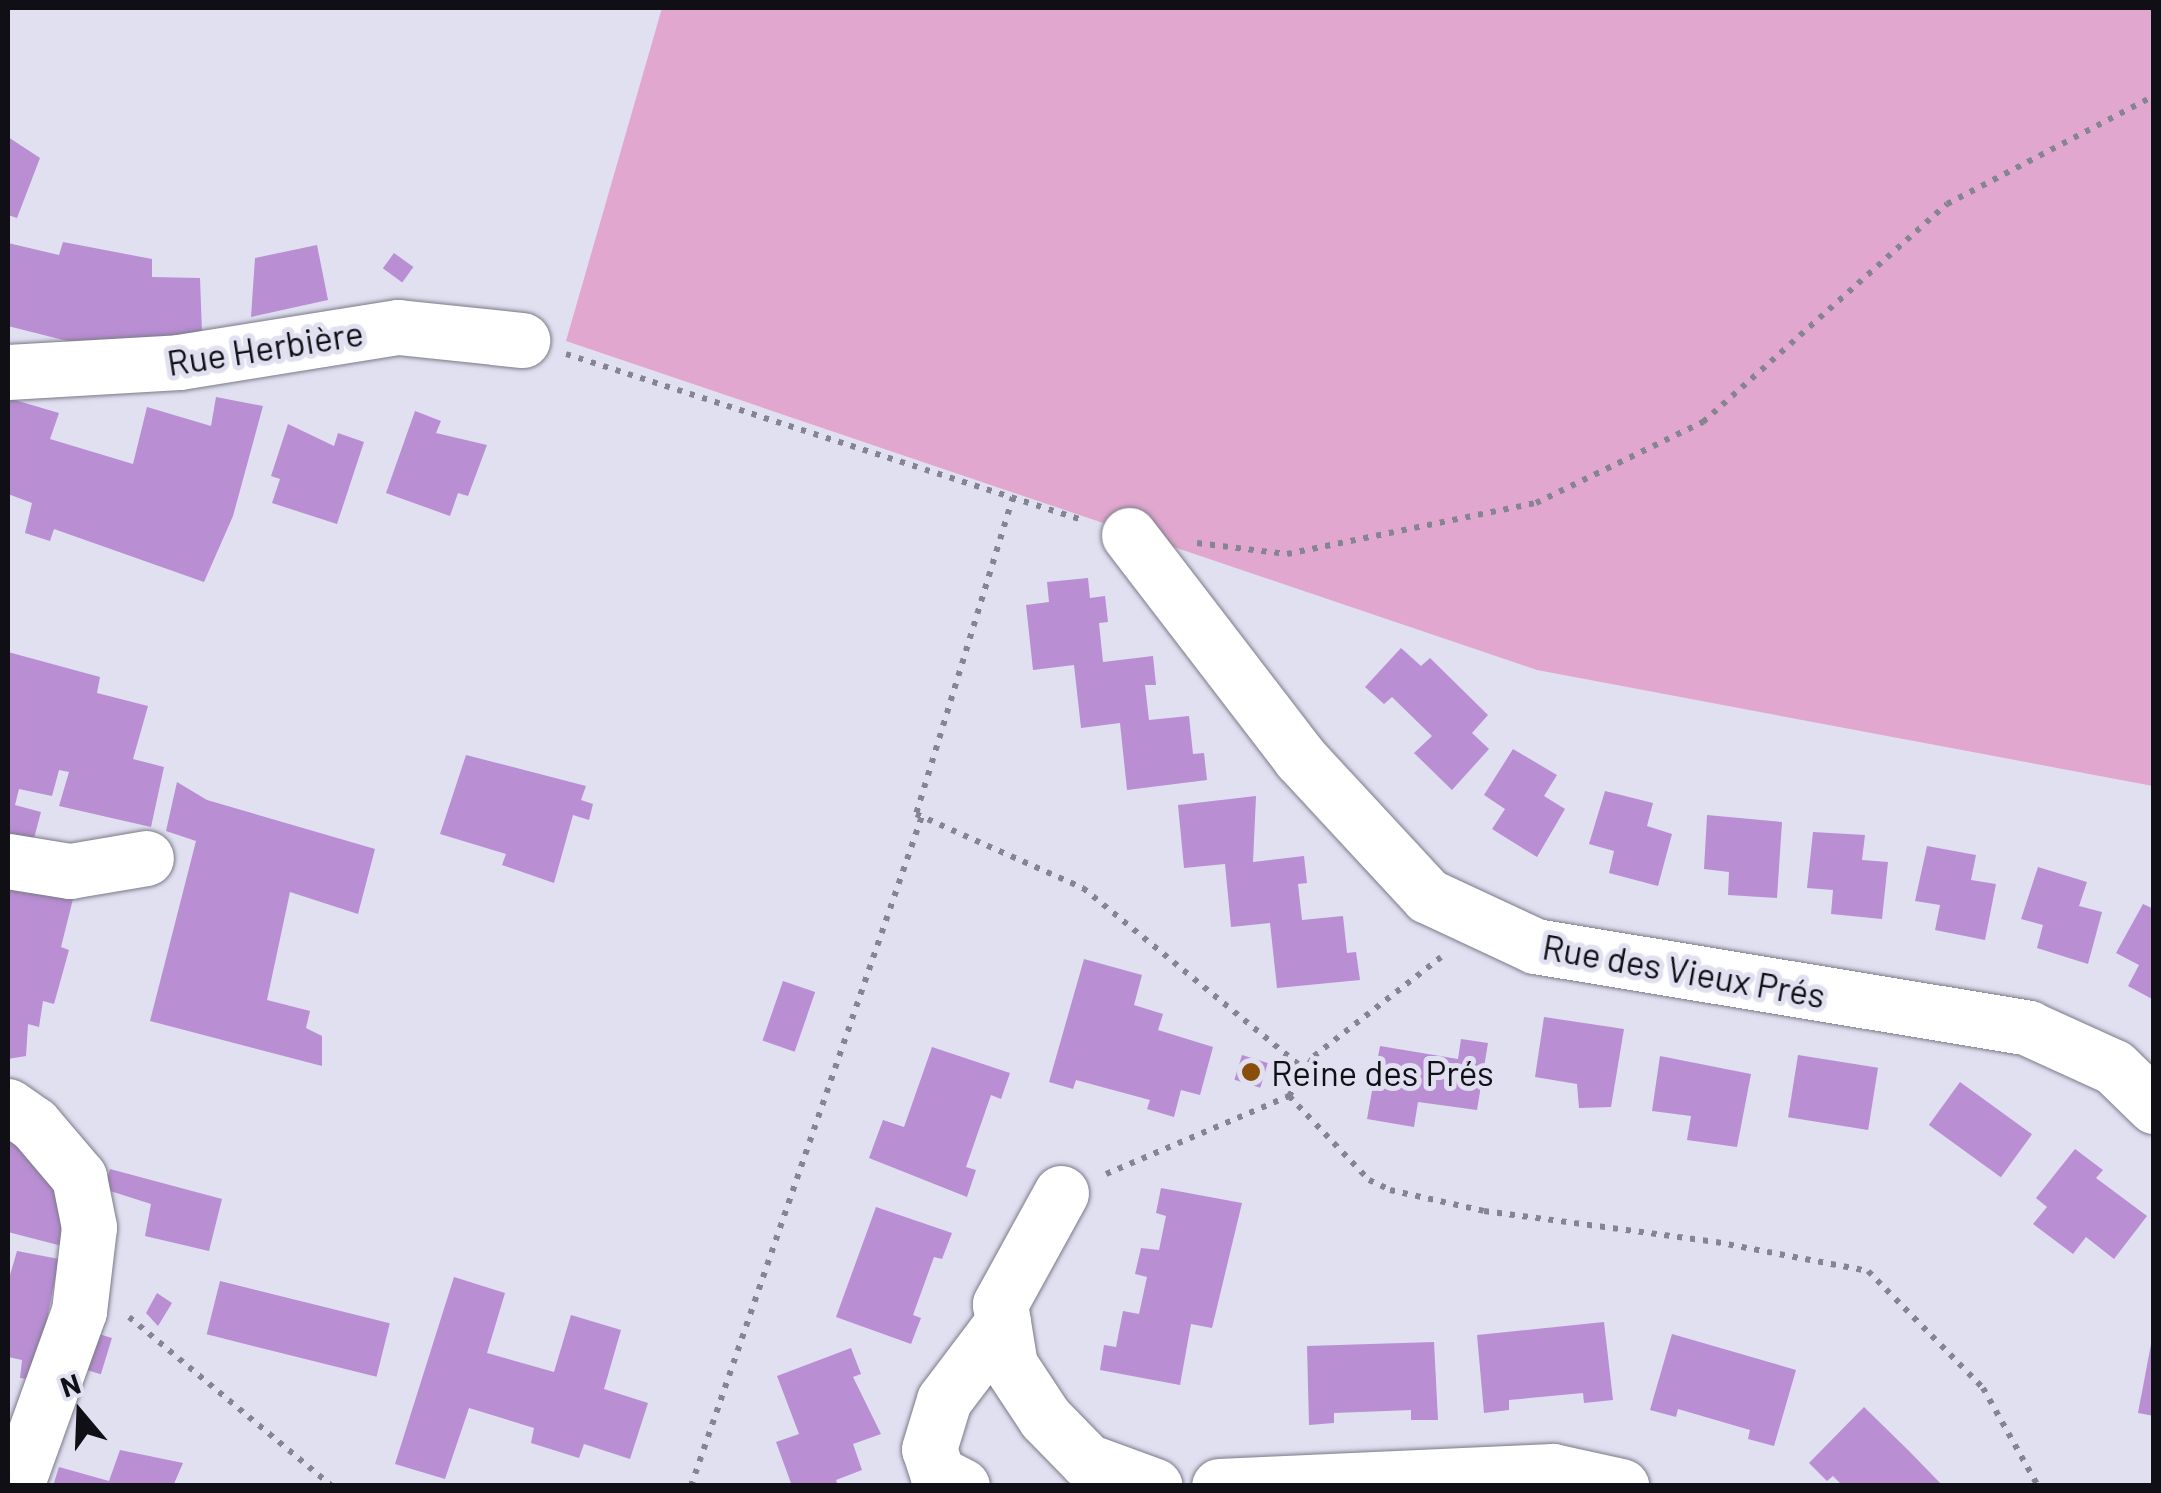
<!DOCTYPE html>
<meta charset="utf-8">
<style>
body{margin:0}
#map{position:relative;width:2161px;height:1493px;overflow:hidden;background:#e0e0f1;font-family:Barlow,sans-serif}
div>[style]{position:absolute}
.green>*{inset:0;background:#e1a7ce}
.building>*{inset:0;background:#b98ed3;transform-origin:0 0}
.path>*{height:6px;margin-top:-3px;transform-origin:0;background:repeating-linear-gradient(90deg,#858591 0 5px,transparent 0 13px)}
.roads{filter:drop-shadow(0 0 2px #7a7a89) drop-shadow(0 0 2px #7a7a89)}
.minor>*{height:55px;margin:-27.5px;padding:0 27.5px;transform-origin:27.5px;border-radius:27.5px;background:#fff}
.dots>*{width:28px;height:28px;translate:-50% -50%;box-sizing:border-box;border:5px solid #e0e0f1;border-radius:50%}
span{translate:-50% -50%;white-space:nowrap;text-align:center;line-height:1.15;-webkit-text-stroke:10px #e0e0f1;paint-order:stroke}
.street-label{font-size:35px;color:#0f0f15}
.poi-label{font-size:35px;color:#0f0f15}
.left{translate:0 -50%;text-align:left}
.frame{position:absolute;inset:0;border:10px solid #0f0f15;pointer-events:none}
.north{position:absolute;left:30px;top:1363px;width:100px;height:100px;-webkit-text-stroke:8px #e0e0f1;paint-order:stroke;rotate:341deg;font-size:28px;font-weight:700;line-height:40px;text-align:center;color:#0f0f15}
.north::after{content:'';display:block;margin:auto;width:35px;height:45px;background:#0f0f15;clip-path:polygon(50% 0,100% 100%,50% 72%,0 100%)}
</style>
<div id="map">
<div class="green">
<div style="clip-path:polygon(662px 8px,2153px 8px,2153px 786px,1537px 670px,566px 341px)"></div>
</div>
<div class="building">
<div style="clip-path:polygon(8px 137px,40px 158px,17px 218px,8px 215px)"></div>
<div style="clip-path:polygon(63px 242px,152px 259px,152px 277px,200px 278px,202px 333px,83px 345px,8px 326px,8px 243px,59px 255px)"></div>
<div style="clip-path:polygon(317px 245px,328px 300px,251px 317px,255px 258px)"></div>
<div style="left:394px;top:253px;width:24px;height:19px;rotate:36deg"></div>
<div style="clip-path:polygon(216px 397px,263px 406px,233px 516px,204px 582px,54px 529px,50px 541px,25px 533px,32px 503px,8px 494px,8px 398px,59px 413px,50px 439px,133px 464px,147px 407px,211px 426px)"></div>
<div style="clip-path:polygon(415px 411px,441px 421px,436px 433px,487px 445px,468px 496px,458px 493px,450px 516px,386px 493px)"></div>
<div style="clip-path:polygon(288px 424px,334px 446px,338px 433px,364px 442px,337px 524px,272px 503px,280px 479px,271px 476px)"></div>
<div style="clip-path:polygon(1088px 578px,1090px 598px,1105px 596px,1108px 622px,1099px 623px,1103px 662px,1153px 656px,1156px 685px,1145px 685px,1149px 720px,1189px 716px,1193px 754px,1204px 753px,1207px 780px,1127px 790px,1120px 723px,1081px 728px,1074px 665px,1033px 670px,1026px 605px,1049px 602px,1047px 582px)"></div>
<div style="clip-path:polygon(1401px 648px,1421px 666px,1430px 658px,1488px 715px,1472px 733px,1489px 749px,1452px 790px,1414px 753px,1432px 736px,1392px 697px,1384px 704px,1365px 687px)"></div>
<div style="clip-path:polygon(8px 652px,100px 677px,97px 693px,148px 706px,133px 759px,164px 767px,151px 827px,59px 806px,69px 772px,59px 770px,52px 796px,19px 789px,15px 805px,41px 812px,33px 842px,8px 842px)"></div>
<div style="clip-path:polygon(1513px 749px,1557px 775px,1544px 796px,1565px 809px,1537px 857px,1492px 829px,1505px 809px,1484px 795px)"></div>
<div style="clip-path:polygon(466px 755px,586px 786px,581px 800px,593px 804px,589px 820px,573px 815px,554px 883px,502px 865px,506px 854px,440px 834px)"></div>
<div style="clip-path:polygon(177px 782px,207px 800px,375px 849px,358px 914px,290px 892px,267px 1000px,310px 1011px,306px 1028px,322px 1036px,322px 1066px,150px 1021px,196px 841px,166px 831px)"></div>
<div style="clip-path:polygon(1605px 791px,1653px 803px,1647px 826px,1672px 834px,1658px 886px,1609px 873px,1614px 851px,1589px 844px)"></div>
<div style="clip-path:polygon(1256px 796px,1253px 862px,1304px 856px,1307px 883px,1298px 884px,1302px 920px,1343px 916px,1347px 953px,1356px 952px,1360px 980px,1277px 988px,1270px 923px,1231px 927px,1225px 864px,1184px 868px,1178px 805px)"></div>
<div style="clip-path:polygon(1707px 815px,1782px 822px,1777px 898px,1728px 895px,1729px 872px,1704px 869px)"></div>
<div style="clip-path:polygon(1813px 832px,1865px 835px,1862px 860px,1888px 862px,1882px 919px,1831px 914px,1833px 890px,1807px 888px)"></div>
<div style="clip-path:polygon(1927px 846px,1976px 855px,1971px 880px,1996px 884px,1985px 940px,1935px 930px,1940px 905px,1915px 901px)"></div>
<div style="clip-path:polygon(2038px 867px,2087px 882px,2079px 906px,2102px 912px,2088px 964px,2037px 948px,2043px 925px,2021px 919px)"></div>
<div style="clip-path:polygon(8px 875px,73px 899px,61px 947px,69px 950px,54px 1004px,43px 1001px,39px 1027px,28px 1024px,26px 1056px,8px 1059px)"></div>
<div style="clip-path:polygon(2143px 904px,2154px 909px,2154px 1000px,2128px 986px,2139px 965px,2116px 953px)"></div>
<div style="clip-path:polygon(1084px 959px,1142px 975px,1134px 1005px,1163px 1014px,1158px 1030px,1213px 1047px,1200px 1095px,1181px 1090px,1174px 1117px,1147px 1109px,1150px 1100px,1076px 1080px,1073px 1089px,1049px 1082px)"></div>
<div style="left:783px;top:981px;width:34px;height:63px;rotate:19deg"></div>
<div style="clip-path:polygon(1544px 1017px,1624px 1029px,1611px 1107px,1579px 1108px,1577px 1084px,1535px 1077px)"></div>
<div style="clip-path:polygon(1461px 1039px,1488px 1043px,1477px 1110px,1418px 1102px,1414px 1127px,1367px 1119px,1380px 1046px,1458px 1059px)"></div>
<div style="clip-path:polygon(932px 1047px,1010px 1073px,1001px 1099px,991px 1095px,966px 1167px,976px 1170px,967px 1197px,869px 1158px,883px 1120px,904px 1127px)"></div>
<div style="left:1242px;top:1055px;width:27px;height:26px;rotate:17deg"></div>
<div style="left:1798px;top:1055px;width:81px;height:63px;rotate:9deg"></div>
<div style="clip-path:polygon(1660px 1056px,1751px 1074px,1737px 1147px,1687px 1140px,1691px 1116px,1652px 1111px)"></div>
<div style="left:1960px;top:1082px;width:89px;height:53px;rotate:36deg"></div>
<div style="clip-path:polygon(8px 1128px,28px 1131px,68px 1218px,62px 1246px,8px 1232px)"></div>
<div style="clip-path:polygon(2075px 1149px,2103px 1170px,2096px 1178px,2147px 1216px,2114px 1259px,2086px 1237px,2073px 1254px,2033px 1224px,2047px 1207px,2036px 1198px)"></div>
<div style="clip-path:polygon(110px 1169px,222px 1199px,209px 1251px,145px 1236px,151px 1204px,104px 1189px)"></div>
<div style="clip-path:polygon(1161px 1188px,1242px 1203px,1212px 1328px,1191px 1324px,1180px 1385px,1100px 1370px,1104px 1345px,1116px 1347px,1123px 1311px,1139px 1314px,1147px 1277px,1135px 1274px,1141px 1248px,1159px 1250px,1166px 1216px,1156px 1213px)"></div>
<div style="clip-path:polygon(876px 1207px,952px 1233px,942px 1259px,934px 1257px,913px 1315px,921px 1318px,911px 1344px,836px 1317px)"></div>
<div style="clip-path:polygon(17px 1251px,59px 1259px,35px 1380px,20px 1378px,22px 1360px,8px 1357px,8px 1282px)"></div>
<div style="clip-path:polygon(454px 1277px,505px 1293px,487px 1353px,554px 1372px,571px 1315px,621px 1330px,604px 1389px,648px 1403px,630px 1459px,584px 1444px,579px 1458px,531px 1443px,534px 1428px,469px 1408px,445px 1479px,395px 1464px)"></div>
<div style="left:220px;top:1281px;width:175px;height:55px;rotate:14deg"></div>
<div style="clip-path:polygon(157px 1293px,172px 1303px,158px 1326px,146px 1313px)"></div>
<div style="clip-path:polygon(1604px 1322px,1613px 1400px,1584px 1403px,1583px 1393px,1509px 1400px,1509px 1410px,1484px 1413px,1477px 1335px)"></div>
<div style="left:89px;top:1331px;width:24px;height:38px;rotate:17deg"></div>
<div style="clip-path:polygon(1672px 1334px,1796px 1370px,1774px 1446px,1748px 1439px,1750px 1430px,1678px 1409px,1676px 1417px,1650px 1410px)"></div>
<div style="clip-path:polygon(2152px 1339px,2154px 1339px,2154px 1416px,2138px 1413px)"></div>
<div style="clip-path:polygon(1434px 1342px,1438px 1420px,1411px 1420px,1411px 1410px,1334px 1413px,1334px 1423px,1309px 1425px,1307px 1346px)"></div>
<div style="clip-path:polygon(851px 1348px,861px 1374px,853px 1377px,881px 1434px,853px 1444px,862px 1470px,836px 1480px,838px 1486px,792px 1486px,776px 1442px,799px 1434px,777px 1376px)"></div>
<div style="clip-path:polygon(1864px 1407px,1908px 1450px,1943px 1486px,1843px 1486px,1833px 1476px,1827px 1481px,1809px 1463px)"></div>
<div style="clip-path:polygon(120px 1450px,183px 1463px,173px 1486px,53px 1486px,59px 1467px,109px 1481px)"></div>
</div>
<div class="path">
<div style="left:566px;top:354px;width:542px;rotate:17.83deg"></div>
<div style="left:1013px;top:497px;width:332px;rotate:107deg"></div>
<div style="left:916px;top:814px;width:183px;rotate:23.9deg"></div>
<div style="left:1083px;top:888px;width:287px;rotate:39.3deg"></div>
<div style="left:1197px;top:543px;width:91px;rotate:7deg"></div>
<div style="left:1287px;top:554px;width:254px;rotate:-11.6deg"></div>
<div style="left:1536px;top:503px;width:186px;rotate:-25.9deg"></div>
<div style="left:1703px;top:422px;width:327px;rotate:-41.8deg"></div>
<div style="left:1947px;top:204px;width:233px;rotate:-27.6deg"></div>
<div style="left:1289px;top:1096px;width:116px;rotate:46.4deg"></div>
<div style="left:1369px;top:1180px;width:23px;rotate:25deg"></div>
<div style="left:1390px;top:1190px;width:96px;rotate:12.6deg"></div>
<div style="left:1484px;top:1211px;width:234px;rotate:7.6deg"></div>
<div style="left:1716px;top:1242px;width:155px;rotate:10.8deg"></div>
<div style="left:1868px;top:1271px;width:164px;rotate:45.5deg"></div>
<div style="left:1983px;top:1388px;width:112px;rotate:60.7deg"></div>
<div style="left:1106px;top:1174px;width:199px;rotate:-23.1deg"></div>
<div style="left:1289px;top:1096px;width:47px;rotate:-58deg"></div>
<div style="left:1314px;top:1056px;width:161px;rotate:-37.9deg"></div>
<div style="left:129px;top:1317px;width:264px;rotate:39.8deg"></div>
<div style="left:691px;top:1486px;width:709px;rotate:-70.98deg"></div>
</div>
<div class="roads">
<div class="minor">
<div style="left:8px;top:372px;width:171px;rotate:-3.3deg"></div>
<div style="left:179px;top:362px;width:222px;rotate:-9.1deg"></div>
<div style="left:398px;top:327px;width:125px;rotate:6deg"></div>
<div style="left:1129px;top:535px;width:281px;rotate:52.5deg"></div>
<div style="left:1300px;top:758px;width:188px;rotate:47.2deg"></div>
<div style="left:1428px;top:896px;width:118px;rotate:25deg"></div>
<div style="left:1535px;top:946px;width:500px;rotate:9.4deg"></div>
<div style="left:2028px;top:1028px;width:94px;rotate:24.4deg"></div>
<div style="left:2114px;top:1067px;width:56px;rotate:44.3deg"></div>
<div style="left:8px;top:861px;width:63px;rotate:9.2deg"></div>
<div style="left:70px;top:871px;width:77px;rotate:-9.7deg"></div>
<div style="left:8px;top:1106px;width:32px;rotate:35deg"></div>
<div style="left:34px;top:1124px;width:70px;rotate:49.7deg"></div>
<div style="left:79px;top:1177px;width:51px;rotate:78.7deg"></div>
<div style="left:89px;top:1227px;width:85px;rotate:96.8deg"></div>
<div style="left:79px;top:1311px;width:186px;rotate:109.8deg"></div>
<div style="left:1061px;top:1193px;width:127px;rotate:118.8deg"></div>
<div style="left:1000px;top:1304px;width:62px;rotate:80.7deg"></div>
<div style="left:1010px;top:1365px;width:64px;rotate:56.6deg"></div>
<div style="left:1045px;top:1418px;width:60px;rotate:45.7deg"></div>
<div style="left:1087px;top:1461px;width:72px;rotate:20.2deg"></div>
<div style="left:962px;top:1486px;width:28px;rotate:-153deg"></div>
<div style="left:937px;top:1473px;width:25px;rotate:-108deg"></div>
<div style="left:929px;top:1449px;width:51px;rotate:-73deg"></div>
<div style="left:944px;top:1400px;width:98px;rotate:-52.9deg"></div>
<div style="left:1219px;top:1486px;width:334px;rotate:-2.6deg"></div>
<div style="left:1553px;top:1471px;width:70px;rotate:12.4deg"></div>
</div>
</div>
<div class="dots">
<div style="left:1251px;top:1072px;background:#8a4e0b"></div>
</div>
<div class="street-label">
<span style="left:265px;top:347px;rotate:-9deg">Rue Herbière</span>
<span style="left:1684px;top:970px;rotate:10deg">Rue des Vieux Prés</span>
</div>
<div class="poi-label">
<span class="left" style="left:1271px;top:1072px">Reine des Prés</span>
</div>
<div class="frame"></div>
<div class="north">N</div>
</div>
